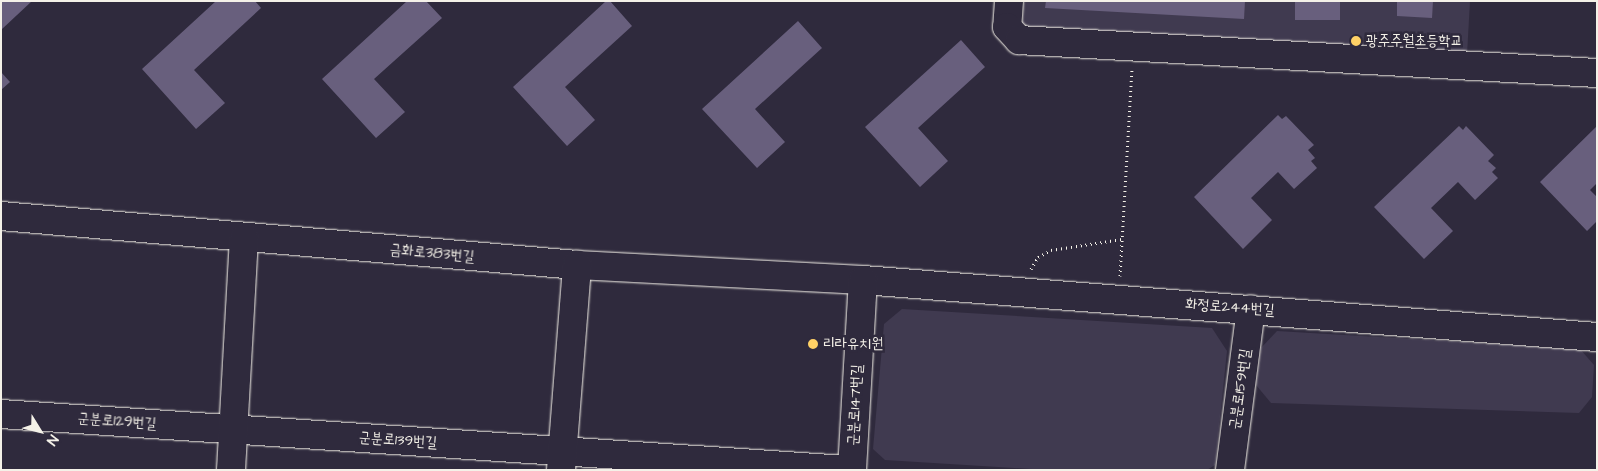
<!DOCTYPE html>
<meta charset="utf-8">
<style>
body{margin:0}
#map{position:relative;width:1598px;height:471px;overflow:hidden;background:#2f2a3d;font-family:"Architects Daughter","Poor Story",sans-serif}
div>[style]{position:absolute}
.built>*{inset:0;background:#403a50}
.building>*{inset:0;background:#685f7d;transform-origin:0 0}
.path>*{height:3px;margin-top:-1.5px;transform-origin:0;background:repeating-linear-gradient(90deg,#f4f1e8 0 1px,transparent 0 5px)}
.roads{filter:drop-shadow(0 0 1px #f4f1e8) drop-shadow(0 0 1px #f4f1e8)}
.minor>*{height:28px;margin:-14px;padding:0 14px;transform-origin:14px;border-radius:14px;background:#2f2a3d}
.dots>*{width:14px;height:14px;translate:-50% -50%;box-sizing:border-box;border:2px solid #2f2a3d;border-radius:50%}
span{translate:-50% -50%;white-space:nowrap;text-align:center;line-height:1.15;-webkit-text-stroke:5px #2f2a3d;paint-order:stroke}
.poi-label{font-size:15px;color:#f4f1e8}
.left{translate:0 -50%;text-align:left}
.street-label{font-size:15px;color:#f4f1e8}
.frame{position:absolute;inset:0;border:2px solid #f4f1e8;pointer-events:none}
.north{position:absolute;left:15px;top:406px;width:50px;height:50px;-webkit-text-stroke:4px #2f2a3d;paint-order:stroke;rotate:126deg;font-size:14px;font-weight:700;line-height:20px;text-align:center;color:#f4f1e8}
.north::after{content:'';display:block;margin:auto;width:18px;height:22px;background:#f4f1e8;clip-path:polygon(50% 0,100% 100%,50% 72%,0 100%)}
</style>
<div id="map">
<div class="built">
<div style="clip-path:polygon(1024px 1px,1470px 1px,1467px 55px,1022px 27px)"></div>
<div style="clip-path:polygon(902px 309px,1212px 328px,1227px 351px,1215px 465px,1207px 470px,1047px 470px,885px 460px,873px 449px,884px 324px)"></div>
<div style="clip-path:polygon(1277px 331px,1580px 349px,1594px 365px,1592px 397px,1579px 413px,1271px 403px,1256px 385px,1261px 348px)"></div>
</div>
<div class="building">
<div style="clip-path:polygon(1px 1px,32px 1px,1px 30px)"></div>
<div style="clip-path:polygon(216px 1px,255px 1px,261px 8px,194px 70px,225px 103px,196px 129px,142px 69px)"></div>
<div style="clip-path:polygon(407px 1px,426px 1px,442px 18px,374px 79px,405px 112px,376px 138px,322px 79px)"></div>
<div style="clip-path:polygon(606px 1px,610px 1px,632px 26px,565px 87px,595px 120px,567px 146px,513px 87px)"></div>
<div style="clip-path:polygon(1046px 1px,1245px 1px,1244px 19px,1045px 8px)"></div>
<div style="left:1295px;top:1px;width:45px;height:19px"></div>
<div style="clip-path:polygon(1397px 1px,1433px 1px,1432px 18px,1397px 16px)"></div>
<div style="clip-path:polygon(798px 21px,822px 48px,755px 109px,785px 142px,757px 168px,702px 109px)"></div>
<div style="clip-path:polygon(961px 40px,985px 67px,918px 128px,948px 161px,920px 187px,865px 127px)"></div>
<div style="clip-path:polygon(1px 72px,10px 82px,1px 90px)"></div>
<div style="clip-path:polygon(1278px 115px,1282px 119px,1286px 116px,1314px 145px,1308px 150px,1315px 158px,1311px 161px,1317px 168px,1294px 189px,1278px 172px,1251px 198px,1272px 220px,1243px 249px,1194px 197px)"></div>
<div style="clip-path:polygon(1459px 126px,1463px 130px,1466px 126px,1494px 155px,1488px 161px,1496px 168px,1492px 172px,1498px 178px,1475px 200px,1458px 182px,1431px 208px,1453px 231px,1424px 259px,1374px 207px)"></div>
<div style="clip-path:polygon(1597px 126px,1597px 183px,1590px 190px,1597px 197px,1597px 221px,1587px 231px,1540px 182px)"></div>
</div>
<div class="path">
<div style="left:1031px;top:269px;width:14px;rotate:-60deg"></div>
<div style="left:1038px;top:257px;width:15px;rotate:-28deg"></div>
<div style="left:1051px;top:250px;width:72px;rotate:-8.8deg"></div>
<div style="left:1120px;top:276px;width:206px;rotate:-86.7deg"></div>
</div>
<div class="roads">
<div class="minor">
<div style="left:1009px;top:1px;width:26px;rotate:94deg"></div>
<div style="left:1007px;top:27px;width:18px;rotate:47deg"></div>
<div style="left:1019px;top:40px;width:579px;rotate:3.27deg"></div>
<div style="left:1px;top:216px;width:578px;rotate:4.86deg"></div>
<div style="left:577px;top:265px;width:286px;rotate:3deg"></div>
<div style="left:863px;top:280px;width:736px;rotate:4.44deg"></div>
<div style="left:1px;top:414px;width:848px;rotate:3.79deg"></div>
<div style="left:231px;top:470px;width:232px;rotate:-86.8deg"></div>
<div style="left:561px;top:470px;width:206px;rotate:-85.5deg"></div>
<div style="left:852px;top:470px;width:190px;rotate:-86.7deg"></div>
<div style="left:1230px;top:470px;width:162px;rotate:-82.6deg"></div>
</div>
</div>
<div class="dots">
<div style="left:1356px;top:41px;background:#ffd166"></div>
<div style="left:813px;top:344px;background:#ffd166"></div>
</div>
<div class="poi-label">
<span class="left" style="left:1366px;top:41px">광주주월초등학교</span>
<span class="left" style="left:823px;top:344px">리라유치원</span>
</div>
<div class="street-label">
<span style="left:432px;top:253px;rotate:5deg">금화로383번길</span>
<span style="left:1230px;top:307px;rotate:4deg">화정로244번길</span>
<span style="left:1240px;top:389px;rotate:-82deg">군분로159번길</span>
<span style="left:855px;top:405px;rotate:-87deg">군분로147번길</span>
<span style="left:117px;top:421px;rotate:4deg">군분로129번길</span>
<span style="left:398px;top:440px;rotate:4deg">군분로139번길</span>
</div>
<div class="frame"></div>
<div class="north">N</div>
</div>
